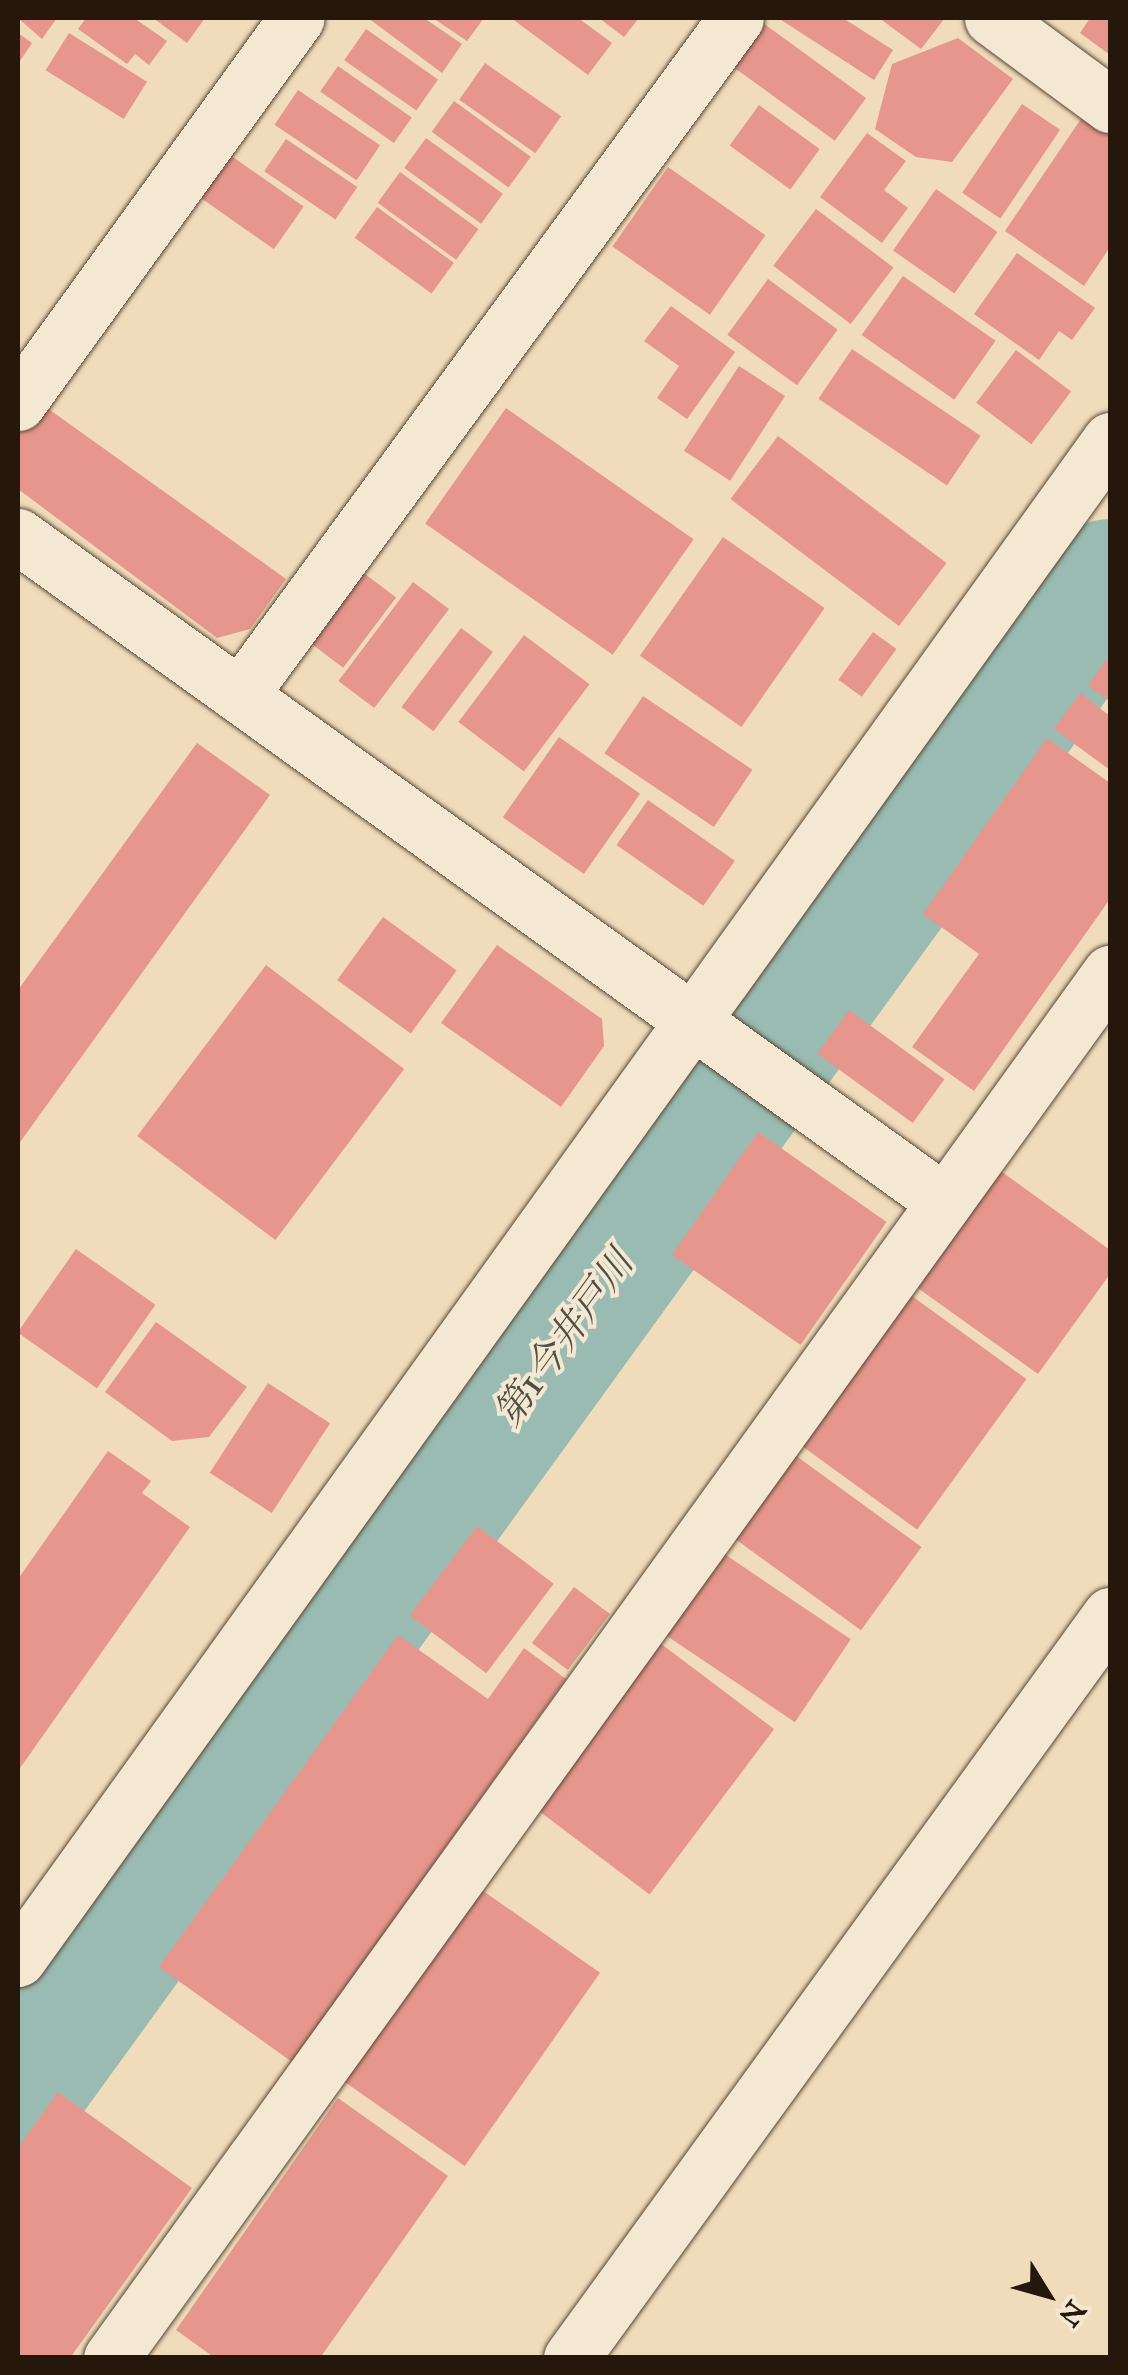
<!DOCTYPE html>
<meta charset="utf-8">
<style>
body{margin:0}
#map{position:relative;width:1128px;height:2375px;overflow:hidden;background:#f0dcba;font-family:"IM FELL Great Primer","Noto Serif JP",serif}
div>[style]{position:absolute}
.river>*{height:130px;margin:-65px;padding:0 65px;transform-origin:65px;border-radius:65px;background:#9abbb1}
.building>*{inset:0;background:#e7968d;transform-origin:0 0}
.roads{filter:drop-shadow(0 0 2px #584838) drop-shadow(0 0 2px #584838)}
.minor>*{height:55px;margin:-27.5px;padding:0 27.5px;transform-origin:27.5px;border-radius:27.5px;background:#f5e8d2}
span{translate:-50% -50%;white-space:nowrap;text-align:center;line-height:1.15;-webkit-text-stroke:8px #f5e8d2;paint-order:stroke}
.water-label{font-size:38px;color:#4e5046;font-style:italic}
.frame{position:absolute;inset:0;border:20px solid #25170c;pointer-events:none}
.north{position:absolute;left:998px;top:2245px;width:100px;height:100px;-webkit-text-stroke:8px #f5e8d2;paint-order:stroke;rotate:127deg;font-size:28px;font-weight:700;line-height:40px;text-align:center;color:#25170c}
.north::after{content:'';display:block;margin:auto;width:35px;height:45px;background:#25170c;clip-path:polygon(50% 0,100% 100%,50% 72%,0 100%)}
</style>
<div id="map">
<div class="river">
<div style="left:18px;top:2092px;width:1862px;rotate:-54.09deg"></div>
</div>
<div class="building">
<div style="clip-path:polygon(18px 18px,57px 18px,42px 39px)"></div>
<div style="clip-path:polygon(86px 18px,134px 18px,167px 41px,149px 65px,135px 54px,127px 64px,78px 29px)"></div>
<div style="clip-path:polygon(153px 18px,205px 18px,187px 43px)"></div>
<div style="clip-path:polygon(368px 18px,424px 18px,462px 44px,442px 73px)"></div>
<div style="clip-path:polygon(433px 18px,484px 18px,467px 41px)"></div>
<div style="clip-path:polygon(511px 18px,578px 18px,612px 43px,588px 75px)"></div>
<div style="clip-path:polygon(599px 18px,639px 18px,624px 37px)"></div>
<div style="left:756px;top:18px;width:136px;height:53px;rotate:36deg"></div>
<div style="clip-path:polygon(778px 18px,843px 18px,893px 50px,874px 80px)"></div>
<div style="clip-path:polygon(879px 18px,945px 18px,921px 49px)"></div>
<div style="clip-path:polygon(1090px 18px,1110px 18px,1110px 55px,1080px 33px)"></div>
<div style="left:366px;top:29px;width:88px;height:38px;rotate:35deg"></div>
<div style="clip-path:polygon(18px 33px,32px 43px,18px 64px)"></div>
<div style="left:69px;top:33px;width:92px;height:44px;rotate:32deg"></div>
<div style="clip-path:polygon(958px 38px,1013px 79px,952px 162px,916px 157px,875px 129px,892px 64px)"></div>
<div style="left:485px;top:63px;width:93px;height:45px;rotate:35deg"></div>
<div style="left:338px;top:66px;width:90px;height:31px;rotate:35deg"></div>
<div style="left:298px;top:90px;width:99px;height:42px;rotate:34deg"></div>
<div style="left:454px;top:101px;width:95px;height:38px;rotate:36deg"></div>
<div style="left:1022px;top:104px;width:46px;height:107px;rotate:34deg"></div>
<div style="left:759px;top:105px;width:75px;height:50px;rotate:36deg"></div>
<div style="clip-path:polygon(1089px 107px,1110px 121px,1110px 247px,1084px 286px,1005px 231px)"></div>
<div style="clip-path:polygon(867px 133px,906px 161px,884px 190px,908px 208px,882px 243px,820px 197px)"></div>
<div style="left:426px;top:138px;width:95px;height:37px;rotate:36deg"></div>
<div style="left:286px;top:139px;width:86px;height:39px;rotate:34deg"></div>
<div style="left:230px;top:155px;width:90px;height:52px;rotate:35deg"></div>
<div style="left:668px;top:167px;width:119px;height:97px;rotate:35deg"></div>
<div style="left:400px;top:172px;width:97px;height:38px;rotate:36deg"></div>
<div style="left:936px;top:189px;width:75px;height:75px;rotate:35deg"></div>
<div style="left:377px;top:207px;width:95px;height:38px;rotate:36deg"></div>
<div style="left:816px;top:209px;width:97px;height:71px;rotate:37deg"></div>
<div style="clip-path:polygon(1017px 253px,1095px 308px,1072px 340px,1059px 331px,1039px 360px,974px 314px)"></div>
<div style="left:903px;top:276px;width:113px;height:72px;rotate:35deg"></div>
<div style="left:768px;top:279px;width:86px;height:69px;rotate:36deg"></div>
<div style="clip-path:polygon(671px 306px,735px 352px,687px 419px,657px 398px,679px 366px,644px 341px)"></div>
<div style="left:852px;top:349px;width:155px;height:60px;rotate:34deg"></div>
<div style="left:1016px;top:350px;width:69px;height:66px;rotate:37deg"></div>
<div style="left:739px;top:366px;width:55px;height:101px;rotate:33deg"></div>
<div style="clip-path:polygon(36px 400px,286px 579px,250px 629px,217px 638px,18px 489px,18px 425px)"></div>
<div style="left:506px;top:408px;width:229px;height:141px;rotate:35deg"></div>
<div style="left:778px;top:436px;width:211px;height:79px;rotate:37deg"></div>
<div style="left:723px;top:537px;width:124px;height:145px;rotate:35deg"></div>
<div style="left:357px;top:568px;width:49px;height:88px;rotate:37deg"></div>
<div style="left:413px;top:582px;width:45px;height:124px;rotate:37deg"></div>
<div style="left:461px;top:628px;width:40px;height:99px;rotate:37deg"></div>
<div style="left:873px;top:632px;width:29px;height:59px;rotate:36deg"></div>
<div style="left:524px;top:635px;width:82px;height:109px;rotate:37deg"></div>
<div style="clip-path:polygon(1110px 654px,1110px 701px,1088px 686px)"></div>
<div style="clip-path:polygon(1080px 693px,1110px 716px,1110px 770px,1054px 729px)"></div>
<div style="left:643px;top:696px;width:132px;height:69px;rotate:34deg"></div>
<div style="left:559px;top:737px;width:99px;height:98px;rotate:35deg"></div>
<div style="clip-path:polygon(1047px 738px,1110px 783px,1110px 899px,974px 1091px,912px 1047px,979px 954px,923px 914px)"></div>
<div style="clip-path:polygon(197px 743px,270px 795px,18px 1145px,18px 990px)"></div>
<div style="left:648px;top:800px;width:106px;height:55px;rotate:35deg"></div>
<div style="left:383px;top:917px;width:91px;height:78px;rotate:36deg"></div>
<div style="clip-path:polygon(497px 945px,602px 1019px,604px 1046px,561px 1107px,441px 1023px)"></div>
<div style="left:266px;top:965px;width:173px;height:214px;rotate:37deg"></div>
<div style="left:849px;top:1010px;width:118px;height:54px;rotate:36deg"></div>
<div style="left:758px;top:1132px;width:157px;height:150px;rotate:35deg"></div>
<div style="clip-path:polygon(991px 1164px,1110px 1250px,1110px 1274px,1038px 1374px,908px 1281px)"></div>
<div style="left:76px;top:1249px;width:97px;height:102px;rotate:35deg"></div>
<div style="left:901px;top:1288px;width:155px;height:186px;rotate:36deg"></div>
<div style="clip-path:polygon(156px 1322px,247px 1387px,209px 1437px,172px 1441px,105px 1392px)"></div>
<div style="left:268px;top:1383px;width:74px;height:107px;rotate:33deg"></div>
<div style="left:788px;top:1450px;width:165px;height:103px;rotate:36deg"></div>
<div style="clip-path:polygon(108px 1451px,151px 1481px,142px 1493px,190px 1527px,18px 1771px,18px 1579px)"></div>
<div style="left:477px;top:1526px;width:96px;height:112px;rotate:37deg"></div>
<div style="left:714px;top:1547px;width:165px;height:100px;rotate:34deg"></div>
<div style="left:574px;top:1587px;width:45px;height:70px;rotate:37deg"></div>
<div style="left:648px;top:1634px;width:158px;height:207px;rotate:37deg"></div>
<div style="clip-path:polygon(398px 1635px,488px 1699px,524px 1648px,566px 1679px,292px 2062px,159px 1967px)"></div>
<div style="left:469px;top:1881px;width:160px;height:236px;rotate:35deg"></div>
<div style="clip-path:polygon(58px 2092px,192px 2188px,70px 2358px,18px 2358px,18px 2148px)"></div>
<div style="clip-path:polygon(338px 2098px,448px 2176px,320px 2358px,215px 2358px,176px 2330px)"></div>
</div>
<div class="roads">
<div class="minor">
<div style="left:992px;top:18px;width:147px;rotate:36.4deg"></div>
<div style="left:18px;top:403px;width:475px;rotate:-54.1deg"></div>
<div style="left:18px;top:536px;width:1141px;rotate:35.7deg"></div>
<div style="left:240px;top:695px;width:839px;rotate:-53.77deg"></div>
<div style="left:18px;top:1959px;width:1871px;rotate:-54.29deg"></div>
<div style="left:111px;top:2358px;width:1708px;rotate:-54.2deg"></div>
<div style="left:571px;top:2358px;width:918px;rotate:-54.04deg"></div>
</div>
</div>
<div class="water-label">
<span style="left:564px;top:1338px;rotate:-54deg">第1今井戸川</span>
</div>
<div class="frame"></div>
<div class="north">N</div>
</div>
